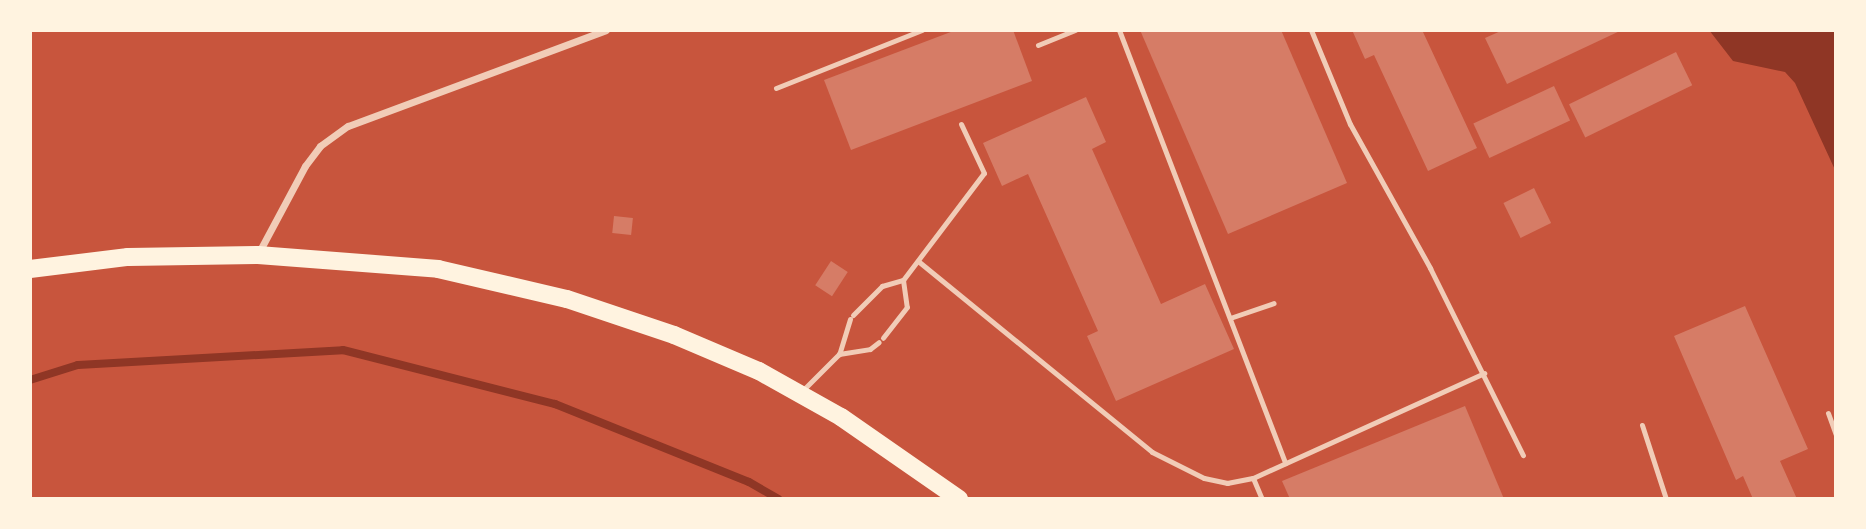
<!DOCTYPE html>
<style>
body{margin:0}
#map{position:relative;width:1866px;height:529px;overflow:hidden;background:#c8553d;font-family:"Sofia Sans Condensed",sans-serif}
div>[style]{position:absolute}
.water>*{inset:0;background:#8f3625}
.stream>*{height:8px;margin:-4px;padding:0 4px;transform-origin:4px;border-radius:4px;background:#8f3625}
.building>*{inset:0;background:#d67c66;transform-origin:0 0}
.service>*{height:5px;margin:-2.5px;padding:0 2.5px;transform-origin:2.5px;border-radius:2.5px;background:#f1ccb7}
.minor>*{height:7px;margin:-3.5px;padding:0 3.5px;transform-origin:3.5px;border-radius:3.5px;background:#f1ccb7}
.primary>*{height:18px;margin:-9px;padding:0 9px;transform-origin:9px;border-radius:9px;background:#fff3e0}
span{translate:-50% -50%;white-space:nowrap;text-align:center;line-height:1.15;-webkit-text-stroke:6px #fff3e0;paint-order:stroke}
.frame{position:absolute;inset:0;border:32px solid #fff3e0;pointer-events:none}
</style>
<div id="map">
<div class="water">
<div style="clip-path:polygon(1709px 30px,1836px 30px,1836px 172px,1795px 83px,1785px 72px,1733px 61px)"></div>
</div>
<div class="stream">
<div style="left:30px;top:380px;width:50px;rotate:-17.4deg"></div>
<div style="left:78px;top:365px;width:265px;rotate:-3.2deg"></div>
<div style="left:343px;top:350px;width:219px;rotate:14.3deg"></div>
<div style="left:555px;top:404px;width:209px;rotate:21.9deg"></div>
<div style="left:749px;top:482px;width:34px;rotate:30deg"></div>
</div>
<div class="building">
<div style="clip-path:polygon(956px 30px,1013px 30px,1032px 81px,851px 150px,824px 80px)"></div>
<div style="clip-path:polygon(1140px 30px,1281px 30px,1347px 183px,1228px 234px)"></div>
<div style="clip-path:polygon(1352px 30px,1428px 30px,1423px 32px,1477px 148px,1428px 171px,1374px 55px,1365px 59px)"></div>
<div style="clip-path:polygon(1503px 30px,1622px 30px,1507px 84px,1485px 38px)"></div>
<div style="left:1676px;top:52px;width:37px;height:119px;rotate:64deg"></div>
<div style="left:1554px;top:86px;width:38px;height:89px;rotate:65deg"></div>
<div style="clip-path:polygon(1086px 97px,1106px 142px,1092px 149px,1161px 304px,1205px 284px,1234px 349px,1116px 401px,1087px 336px,1098px 331px,1028px 174px,1002px 186px,983px 143px)"></div>
<div style="left:1534px;top:188px;width:39px;height:34px;rotate:64deg"></div>
<div style="left:614px;top:216px;width:19px;height:17px;rotate:6deg"></div>
<div style="left:831px;top:261px;width:20px;height:29px;rotate:33deg"></div>
<div style="clip-path:polygon(1745px 306px,1808px 449px,1780px 461px,1797px 499px,1753px 499px,1743px 476px,1736px 480px,1674px 336px)"></div>
<div style="clip-path:polygon(1465px 406px,1504px 499px,1290px 499px,1282px 481px)"></div>
</div>
<div class="service">
<div style="left:1119px;top:30px;width:464px;rotate:69deg"></div>
<div style="left:1311px;top:30px;width:102px;rotate:67.5deg"></div>
<div style="left:1350px;top:124px;width:165px;rotate:60.9deg"></div>
<div style="left:1430px;top:268px;width:209px;rotate:63.6deg"></div>
<div style="left:1038px;top:45px;width:40px;rotate:-22deg"></div>
<div style="left:776px;top:88px;width:157px;rotate:-21.7deg"></div>
<div style="left:918px;top:261px;width:302px;rotate:39.2deg"></div>
<div style="left:1152px;top:452px;width:58px;rotate:26.6deg"></div>
<div style="left:1204px;top:478px;width:24px;rotate:12deg"></div>
<div style="left:1227px;top:483px;width:26px;rotate:-11deg"></div>
<div style="left:1253px;top:478px;width:254px;rotate:-24.4deg"></div>
<div style="left:903px;top:280px;width:134px;rotate:-52.9deg"></div>
<div style="left:984px;top:173px;width:54px;rotate:-115.1deg"></div>
<div style="left:853px;top:315px;width:41px;rotate:-45deg"></div>
<div style="left:882px;top:286px;width:22px;rotate:-16deg"></div>
<div style="left:903px;top:280px;width:27px;rotate:82deg"></div>
<div style="left:907px;top:307px;width:39px;rotate:128deg"></div>
<div style="left:1230px;top:318px;width:46px;rotate:-18.8deg"></div>
<div style="left:850px;top:319px;width:37px;rotate:107deg"></div>
<div style="left:839px;top:354px;width:31px;rotate:-9deg"></div>
<div style="left:870px;top:349px;width:11px;rotate:-38deg"></div>
<div style="left:802px;top:391px;width:52px;rotate:-45deg"></div>
<div style="left:1828px;top:413px;width:23px;rotate:70deg"></div>
<div style="left:1642px;top:425px;width:78px;rotate:72deg"></div>
<div style="left:1253px;top:478px;width:23px;rotate:67deg"></div>
</div>
<div class="minor">
<div style="left:258px;top:254px;width:100px;rotate:-61.9deg"></div>
<div style="left:305px;top:166px;width:25px;rotate:-53deg"></div>
<div style="left:320px;top:146px;width:34px;rotate:-36deg"></div>
<div style="left:348px;top:126px;width:275px;rotate:-20.4deg"></div>
</div>
<div class="primary">
<div style="left:30px;top:269px;width:99px;rotate:-7deg"></div>
<div style="left:128px;top:257px;width:130px;rotate:-0.9deg"></div>
<div style="left:258px;top:255px;width:181px;rotate:4.4deg"></div>
<div style="left:438px;top:269px;width:132px;rotate:13.1deg"></div>
<div style="left:567px;top:299px;width:113px;rotate:18.6deg"></div>
<div style="left:674px;top:335px;width:92px;rotate:23deg"></div>
<div style="left:759px;top:371px;width:94px;rotate:29.3deg"></div>
<div style="left:841px;top:417px;width:144px;rotate:34.8deg"></div>
</div>
<div class="frame"></div>
</div>
